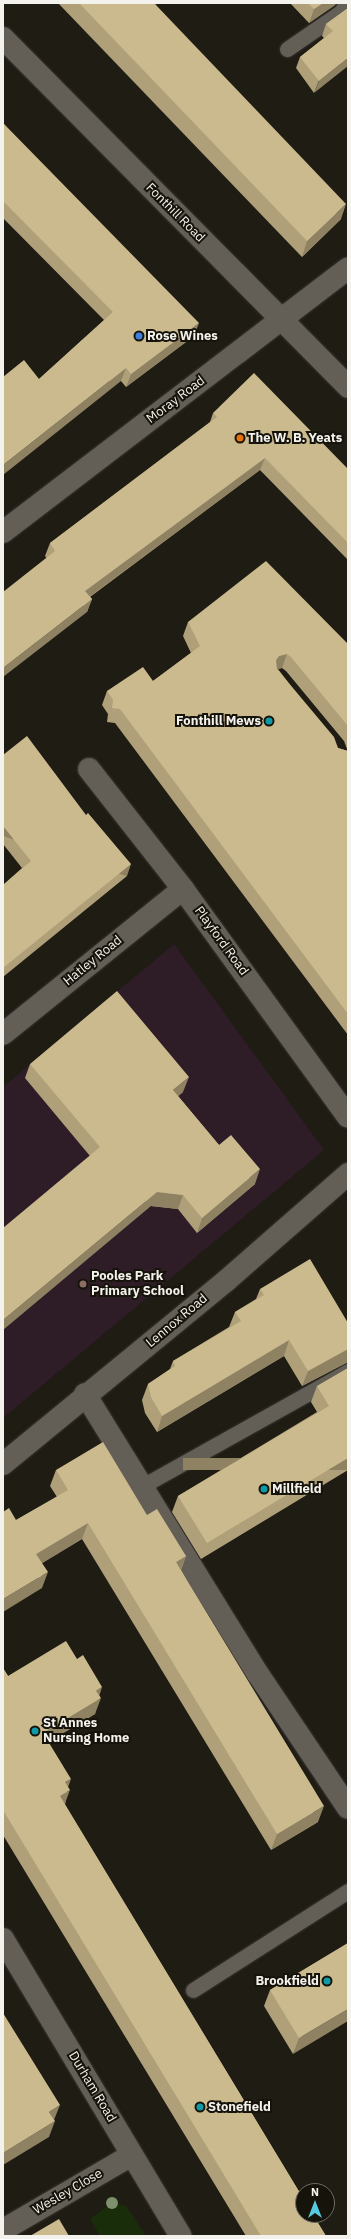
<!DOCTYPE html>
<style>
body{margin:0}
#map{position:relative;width:351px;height:2239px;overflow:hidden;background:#1f1c14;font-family:"IBM Plex Sans",sans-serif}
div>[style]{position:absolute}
.education>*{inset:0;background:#2e1d27}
.green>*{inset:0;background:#192d0b}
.roads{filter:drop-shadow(0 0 1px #383531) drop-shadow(0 0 1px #383531)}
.service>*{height:15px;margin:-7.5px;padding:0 7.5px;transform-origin:7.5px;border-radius:7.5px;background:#635f56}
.minor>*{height:22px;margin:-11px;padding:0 11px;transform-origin:11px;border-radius:11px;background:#635f56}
.tertiary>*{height:22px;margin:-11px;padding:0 11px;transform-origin:11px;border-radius:11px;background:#635f56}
.trees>*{width:12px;height:12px;margin:-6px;border-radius:50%;background:#7b906b}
.wall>*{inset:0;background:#afa07a}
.shaded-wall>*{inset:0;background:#8e8263;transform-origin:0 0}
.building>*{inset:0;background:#cbba8e}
.dots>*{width:11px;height:11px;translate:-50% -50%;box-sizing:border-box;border:2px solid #16130b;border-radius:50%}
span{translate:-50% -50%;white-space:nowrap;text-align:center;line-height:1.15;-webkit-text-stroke:4px #16130b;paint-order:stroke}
.street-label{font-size:13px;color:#f4f2ed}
.poi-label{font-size:13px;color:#f4f2ed;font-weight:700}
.left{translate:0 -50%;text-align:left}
.right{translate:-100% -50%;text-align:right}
.frame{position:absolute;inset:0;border:4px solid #f4f2ed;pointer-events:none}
.north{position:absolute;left:295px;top:2183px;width:40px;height:40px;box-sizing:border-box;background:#16130b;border:1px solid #6f6c65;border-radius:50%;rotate:0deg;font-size:11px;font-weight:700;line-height:16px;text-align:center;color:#f4f2ed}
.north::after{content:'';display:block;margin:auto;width:14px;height:18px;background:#55cadf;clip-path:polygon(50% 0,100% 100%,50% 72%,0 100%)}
</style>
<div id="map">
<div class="education">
<div style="clip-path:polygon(174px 944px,324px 1150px,3px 1418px,3px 1087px)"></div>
</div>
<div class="green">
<div style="clip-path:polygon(112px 2203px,126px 2206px,146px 2236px,100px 2236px,90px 2219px)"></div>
</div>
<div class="roads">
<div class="service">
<div style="left:287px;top:49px;width:67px;rotate:-34.6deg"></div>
<div style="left:342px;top:11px;width:9px;rotate:-69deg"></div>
<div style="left:144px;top:1485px;width:234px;rotate:-29.2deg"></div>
<div style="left:193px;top:1990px;width:184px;rotate:-32.6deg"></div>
</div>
<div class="minor">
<div style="left:3px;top:532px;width:434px;rotate:-37.4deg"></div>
<div style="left:89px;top:769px;width:152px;rotate:51.9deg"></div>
<div style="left:183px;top:889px;width:281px;rotate:54.1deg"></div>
<div style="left:3px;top:1034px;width:231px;rotate:-38.9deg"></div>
<div style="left:85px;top:1394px;width:329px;rotate:58.3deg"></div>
<div style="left:258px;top:1674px;width:161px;rotate:56.1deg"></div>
<div style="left:3px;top:1464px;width:290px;rotate:-39.4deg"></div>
<div style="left:227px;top:1280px;width:161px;rotate:-41.2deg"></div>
<div style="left:3px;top:1939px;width:346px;rotate:59.1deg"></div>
<div style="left:3px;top:2230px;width:149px;rotate:-30.2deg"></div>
</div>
<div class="tertiary">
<div style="left:3px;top:38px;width:491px;rotate:45.3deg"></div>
</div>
</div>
<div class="trees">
<div style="left:112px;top:2203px"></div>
</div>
<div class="wall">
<div style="clip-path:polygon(58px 3px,154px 3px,341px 219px,302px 257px)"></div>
<div style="clip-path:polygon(290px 3px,336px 3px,335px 5px,309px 23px)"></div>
<div style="clip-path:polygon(348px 8px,314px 93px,296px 68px,300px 57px,324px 38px,322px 36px,326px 24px)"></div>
<div style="clip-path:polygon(3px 123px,194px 336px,126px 387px,121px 381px,39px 379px,104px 320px,3px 218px)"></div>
<div style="clip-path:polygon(213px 413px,348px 469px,348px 560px,260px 470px,90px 597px,92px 599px,87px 612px,45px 556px,50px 543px,210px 422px)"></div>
<div style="clip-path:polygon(188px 622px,348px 644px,348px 750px,347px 749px,344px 741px,286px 671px,282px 668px,278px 669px,338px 748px,348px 751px,348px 1035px,115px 723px,107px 722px,108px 714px,102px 705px,107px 691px,153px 681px,191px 653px,183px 636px)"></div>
<div style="clip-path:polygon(3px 755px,127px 876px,3px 977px,3px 885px,22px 868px,3px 844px)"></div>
<div style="clip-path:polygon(30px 1064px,183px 1092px,178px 1096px,219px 1145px,255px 1184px,197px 1233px,178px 1209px,151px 1206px,90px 1156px,25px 1078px)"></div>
<div style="clip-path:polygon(260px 1289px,348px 1323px,348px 1362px,302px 1386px,284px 1356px,157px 1432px,145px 1413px,142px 1400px,148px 1384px,170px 1369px,173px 1361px,229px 1327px,235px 1312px,256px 1299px)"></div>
<div style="clip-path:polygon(348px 1368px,348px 1470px,201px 1559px,172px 1512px,178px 1496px,317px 1412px,311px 1402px,317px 1386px)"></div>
<div style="clip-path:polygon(56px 1470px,147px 1515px,186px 1556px,181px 1570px,318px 1822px,271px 1850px,82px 1539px,42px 1563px,42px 1588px,16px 1520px,57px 1497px,50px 1486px)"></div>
<div style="clip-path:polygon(3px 1668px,8px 1676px,99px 1696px,95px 1714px,48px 1742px,68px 1787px,65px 1805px,326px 2236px,246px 2236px,3px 1835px)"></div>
<div style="clip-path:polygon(348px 1943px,293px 2054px,264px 2006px,270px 1990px)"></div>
</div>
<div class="shaded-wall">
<div style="clip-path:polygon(323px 3px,336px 3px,335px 5px,309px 23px,314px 9px)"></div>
<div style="clip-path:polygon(348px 58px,348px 66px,314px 93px,319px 81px)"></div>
<div style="clip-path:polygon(346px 204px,341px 219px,302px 257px,307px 241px)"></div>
<div style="clip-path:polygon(199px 323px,194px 336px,126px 387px,131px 374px)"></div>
<div style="clip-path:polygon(126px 368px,121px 381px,3px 475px,3px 465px)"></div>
<div style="clip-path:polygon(265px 458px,260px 470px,81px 603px,85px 591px)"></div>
<div style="clip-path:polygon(92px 599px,87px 612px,3px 677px,3px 668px)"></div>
<div style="clip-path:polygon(287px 654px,282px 668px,274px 670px,276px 660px,279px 656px)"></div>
<div style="left:131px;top:864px;width:13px;height:165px;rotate:108deg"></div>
<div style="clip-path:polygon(189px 1077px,183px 1092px,168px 1105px,173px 1090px)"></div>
<div style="clip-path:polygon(260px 1169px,255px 1184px,197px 1233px,202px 1218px)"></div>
<div style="clip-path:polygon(157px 1192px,183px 1195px,178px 1209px,151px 1206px,3px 1330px,3px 1320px)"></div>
<div style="clip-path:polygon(289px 1340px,284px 1356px,157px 1432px,162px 1416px)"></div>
<div style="clip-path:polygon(348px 1349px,348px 1362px,302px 1386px,308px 1371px)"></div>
<div style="left:348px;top:1458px;width:12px;height:165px;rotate:90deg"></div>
<div style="clip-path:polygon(88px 1523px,82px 1539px,31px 1570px,36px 1554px)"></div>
<div style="clip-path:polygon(186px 1556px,180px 1571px,176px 1562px)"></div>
<div style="clip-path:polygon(48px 1572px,42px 1588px,3px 1612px,3px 1599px)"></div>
<div style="clip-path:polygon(102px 1687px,98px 1700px,101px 1698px,95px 1714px,37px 1749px,43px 1733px,96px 1691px)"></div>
<div style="clip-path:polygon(71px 1779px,66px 1793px,70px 1790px,64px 1806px,54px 1812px,65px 1782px)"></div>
<div style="clip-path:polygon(324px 1806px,318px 1822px,271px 1850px,277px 1834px)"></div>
<div style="clip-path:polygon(348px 2009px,348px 2021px,293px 2054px,299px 2038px)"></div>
<div style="clip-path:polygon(60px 2105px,54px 2120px,49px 2112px)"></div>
<div style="clip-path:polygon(55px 2121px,49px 2137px,3px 2165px,3px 2153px)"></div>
</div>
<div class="building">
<div style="clip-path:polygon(79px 3px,154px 3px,346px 204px,307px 241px)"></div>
<div style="clip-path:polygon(308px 3px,323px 3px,314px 9px)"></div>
<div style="clip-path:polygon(348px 8px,348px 58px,319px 81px,300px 57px,333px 31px,326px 24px)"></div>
<div style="clip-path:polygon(3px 123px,199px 323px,131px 374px,126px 368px,3px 465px,3px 377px,24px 360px,39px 379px,113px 312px,3px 201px)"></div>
<div style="clip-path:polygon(254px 373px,348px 469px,348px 543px,265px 458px,85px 591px,92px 599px,3px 668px,3px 592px,55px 551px,50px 543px,217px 417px,213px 413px)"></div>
<div style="clip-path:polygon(266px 561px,348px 644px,348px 726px,291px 657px,287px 654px,279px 656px,276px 660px,277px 669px,334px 737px,338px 748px,348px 751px,348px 1014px,120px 709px,112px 708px,113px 700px,107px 691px,143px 667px,153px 681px,200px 646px,188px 622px)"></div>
<div style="clip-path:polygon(27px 736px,86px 815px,88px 813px,131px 864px,3px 968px,3px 885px,31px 861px,3px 826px,3px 755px)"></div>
<div style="clip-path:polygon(117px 991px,189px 1077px,173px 1090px,219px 1145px,231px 1135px,260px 1169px,202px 1218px,183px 1195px,157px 1192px,3px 1320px,3px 1228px,100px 1147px,30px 1064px)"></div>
<div style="clip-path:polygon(310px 1259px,348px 1323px,348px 1349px,308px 1371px,289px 1340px,162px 1416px,151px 1397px,148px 1384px,175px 1366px,173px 1361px,241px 1321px,235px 1312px,264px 1295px,260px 1289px)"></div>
<div style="clip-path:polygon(348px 1368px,348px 1458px,207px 1543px,178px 1496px,329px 1406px,317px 1386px)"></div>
<div style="clip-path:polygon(103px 1442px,147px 1515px,157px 1509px,186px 1556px,176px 1562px,324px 1806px,277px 1834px,88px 1523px,36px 1554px,48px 1572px,3px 1599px,3px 1512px,9px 1508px,16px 1520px,68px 1490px,56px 1470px)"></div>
<div style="clip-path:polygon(66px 1641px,77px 1659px,83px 1655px,102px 1687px,96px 1691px,101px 1698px,43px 1733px,71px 1779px,65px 1782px,70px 1790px,60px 1796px,303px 2198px,303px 2215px,313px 2215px,326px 2236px,261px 2236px,3px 1810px,3px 1668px,8px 1676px)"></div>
<div style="clip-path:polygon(348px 1943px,348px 2009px,299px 2038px,270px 1990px)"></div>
<div style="clip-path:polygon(3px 2013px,60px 2105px,49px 2112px,55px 2121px,3px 2153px)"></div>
<div style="clip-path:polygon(59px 2219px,69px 2236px,30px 2236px)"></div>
</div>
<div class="dots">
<div style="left:139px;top:336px;background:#3f7fe0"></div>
<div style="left:240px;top:438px;background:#e8710a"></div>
<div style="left:269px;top:721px;background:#0f9aa8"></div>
<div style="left:83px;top:1284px;background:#8d6e63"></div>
<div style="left:264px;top:1489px;background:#0f9aa8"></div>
<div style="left:35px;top:1731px;background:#0f9aa8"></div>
<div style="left:327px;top:1981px;background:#0f9aa8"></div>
<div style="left:200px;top:2107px;background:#0f9aa8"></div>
</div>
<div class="street-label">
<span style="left:175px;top:213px;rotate:45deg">Fonthill Road</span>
<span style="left:176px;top:400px;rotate:-37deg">Moray Road</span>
<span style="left:221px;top:941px;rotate:54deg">Playford Road</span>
<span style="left:93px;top:961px;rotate:-39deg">Hatley Road</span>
<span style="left:177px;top:1321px;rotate:-40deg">Lennox Road</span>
<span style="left:92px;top:2087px;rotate:59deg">Durham Road</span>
<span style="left:68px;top:2192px;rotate:-30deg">Wesley Close</span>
</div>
<div class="poi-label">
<span class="left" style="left:147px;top:336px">Rose Wines</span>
<span class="left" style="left:248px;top:438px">The W. B. Yeats</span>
<span class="right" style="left:261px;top:721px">Fonthill Mews</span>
<span class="left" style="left:91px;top:1284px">Pooles Park<br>Primary School</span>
<span class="left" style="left:272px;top:1489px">Millfield</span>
<span class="left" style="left:43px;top:1731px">St Annes<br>Nursing Home</span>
<span class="right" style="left:319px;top:1981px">Brookfield</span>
<span class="left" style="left:208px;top:2107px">Stonefield</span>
</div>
<div class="frame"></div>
<div class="north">N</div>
</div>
